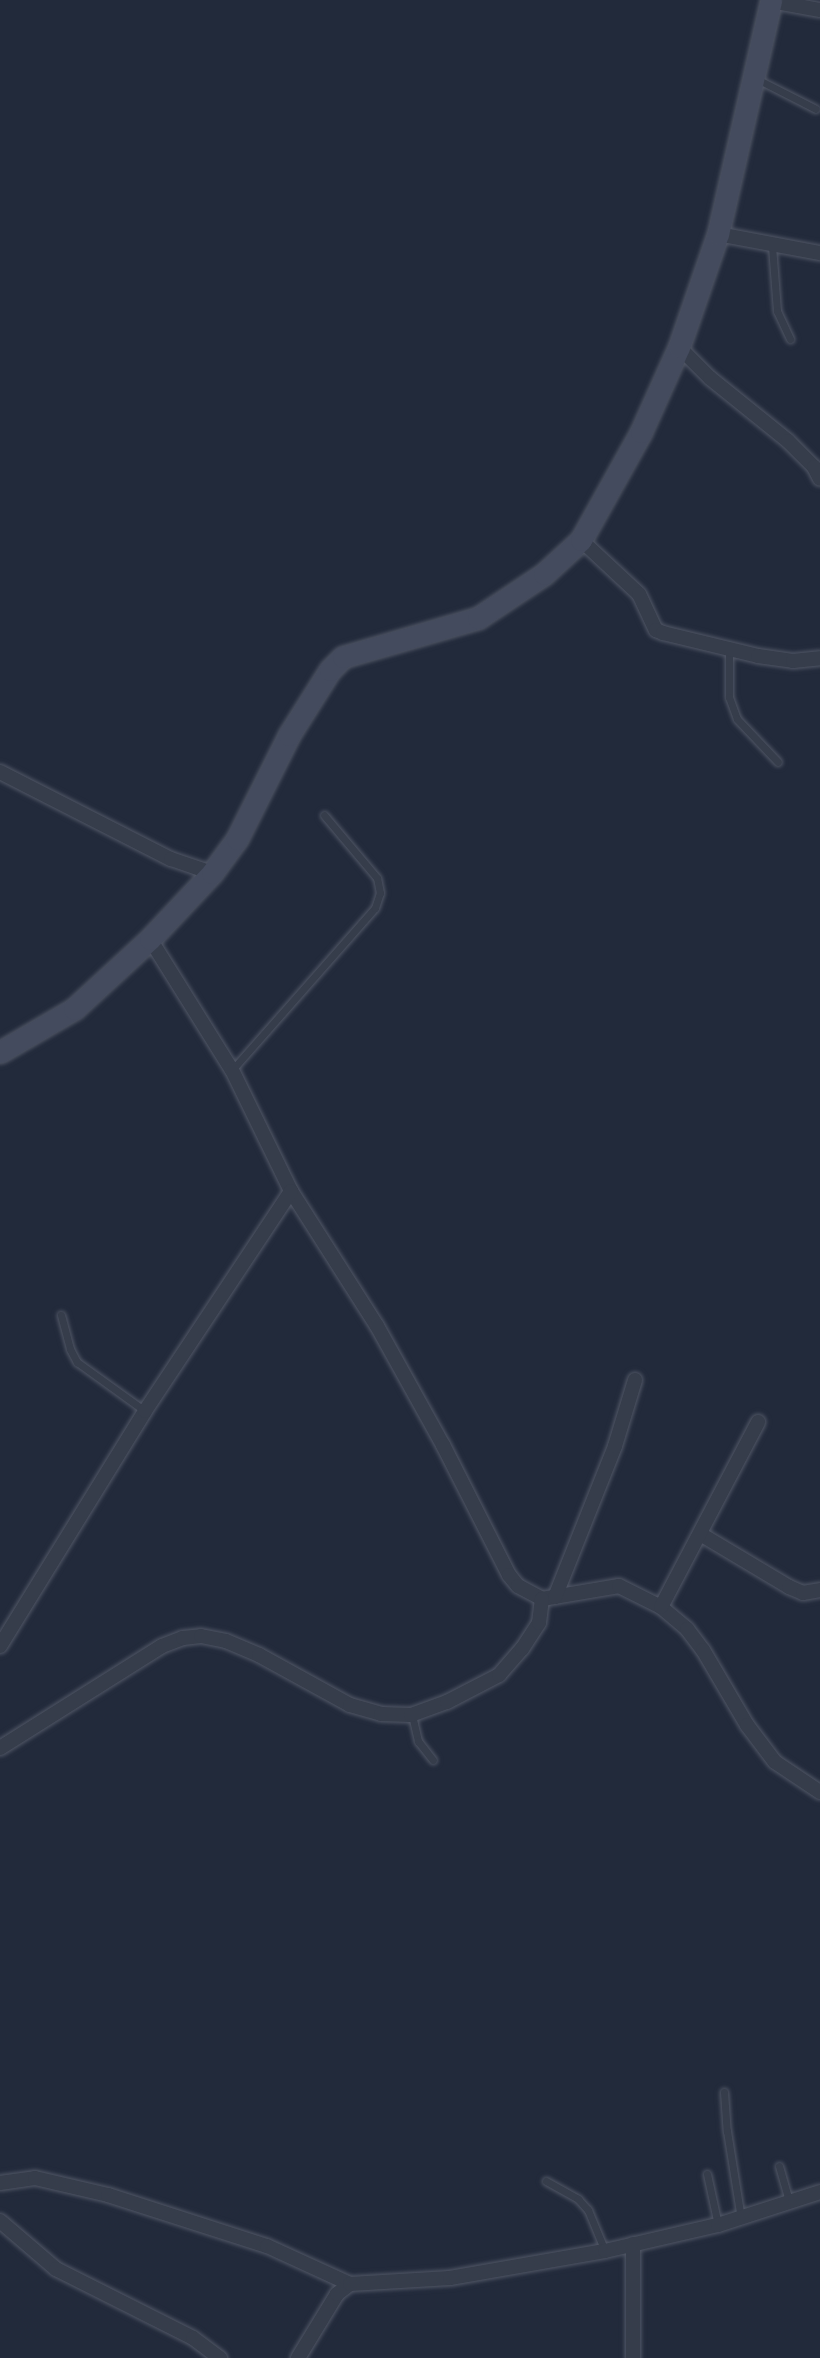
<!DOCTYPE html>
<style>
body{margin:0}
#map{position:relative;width:820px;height:2358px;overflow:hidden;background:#222a3b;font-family:Roboto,sans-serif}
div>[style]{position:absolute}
.roads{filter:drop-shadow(0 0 2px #515766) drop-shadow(0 0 2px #515766)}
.lane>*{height:7px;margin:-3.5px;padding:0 3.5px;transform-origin:3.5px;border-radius:3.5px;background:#363d4b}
.street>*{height:14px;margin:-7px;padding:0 7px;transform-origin:7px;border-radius:7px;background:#363d4b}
.secondary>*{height:21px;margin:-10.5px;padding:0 10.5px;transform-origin:10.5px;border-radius:10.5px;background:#444b5e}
span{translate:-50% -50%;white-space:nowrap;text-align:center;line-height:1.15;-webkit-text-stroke:5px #1b2230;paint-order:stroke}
</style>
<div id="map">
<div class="roads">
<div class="lane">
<div style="left:755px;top:78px;width:68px;rotate:26.9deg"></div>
<div style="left:772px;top:246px;width:65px;rotate:85.6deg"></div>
<div style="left:777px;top:311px;width:31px;rotate:65deg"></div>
<div style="left:729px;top:650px;width:47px;rotate:90deg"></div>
<div style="left:729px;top:697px;width:23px;rotate:70deg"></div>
<div style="left:737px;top:719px;width:59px;rotate:46.4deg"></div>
<div style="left:232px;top:1070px;width:216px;rotate:-48.6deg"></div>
<div style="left:375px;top:908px;width:16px;rotate:-72deg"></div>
<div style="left:380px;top:893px;width:15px;rotate:-101deg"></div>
<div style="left:377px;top:878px;width:82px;rotate:-130.1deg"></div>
<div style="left:61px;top:1315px;width:35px;rotate:75deg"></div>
<div style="left:70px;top:1349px;width:15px;rotate:62deg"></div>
<div style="left:77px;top:1362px;width:84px;rotate:35.8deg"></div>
<div style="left:412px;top:1715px;width:27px;rotate:77deg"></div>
<div style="left:418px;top:1741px;width:24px;rotate:52deg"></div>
<div style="left:724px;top:2092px;width:39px;rotate:86deg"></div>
<div style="left:727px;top:2131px;width:88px;rotate:80.9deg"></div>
<div style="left:779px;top:2166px;width:37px;rotate:74deg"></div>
<div style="left:707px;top:2174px;width:52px;rotate:77.8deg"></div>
<div style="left:546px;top:2181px;width:37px;rotate:29deg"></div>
<div style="left:578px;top:2199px;width:15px;rotate:48deg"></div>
<div style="left:588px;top:2210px;width:44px;rotate:67.5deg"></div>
</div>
<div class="street">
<div style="left:771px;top:1px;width:50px;rotate:10.4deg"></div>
<div style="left:718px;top:234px;width:104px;rotate:10.6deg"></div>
<div style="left:679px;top:347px;width:44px;rotate:45deg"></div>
<div style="left:710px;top:378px;width:100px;rotate:38.9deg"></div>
<div style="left:788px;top:441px;width:37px;rotate:45deg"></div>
<div style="left:814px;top:467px;width:13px;rotate:63deg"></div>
<div style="left:581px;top:540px;width:79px;rotate:43deg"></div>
<div style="left:639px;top:594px;width:40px;rotate:65deg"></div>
<div style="left:656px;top:630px;width:8px;rotate:23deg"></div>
<div style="left:663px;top:633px;width:98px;rotate:13.6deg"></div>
<div style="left:758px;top:656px;width:35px;rotate:8deg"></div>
<div style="left:793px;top:661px;width:27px;rotate:-6deg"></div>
<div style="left:0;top:772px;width:192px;rotate:27deg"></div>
<div style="left:171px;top:859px;width:43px;rotate:18.9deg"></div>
<div style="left:150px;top:939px;width:155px;rotate:58deg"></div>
<div style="left:232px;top:1070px;width:135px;rotate:64deg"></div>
<div style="left:291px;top:1191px;width:160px;rotate:57.5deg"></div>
<div style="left:377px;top:1326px;width:136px;rotate:61deg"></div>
<div style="left:443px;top:1445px;width:146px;rotate:63.1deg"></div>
<div style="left:509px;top:1575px;width:14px;rotate:51deg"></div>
<div style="left:518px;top:1586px;width:27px;rotate:28deg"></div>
<div style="left:542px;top:1599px;width:78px;rotate:-9.6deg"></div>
<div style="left:619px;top:1586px;width:47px;rotate:26.6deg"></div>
<div style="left:661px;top:1607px;width:34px;rotate:40deg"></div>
<div style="left:687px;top:1629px;width:26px;rotate:53deg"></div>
<div style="left:703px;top:1650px;width:87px;rotate:59.6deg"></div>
<div style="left:747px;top:1725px;width:46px;rotate:52.9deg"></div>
<div style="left:775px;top:1762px;width:54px;rotate:33.7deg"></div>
<div style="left:702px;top:1535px;width:101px;rotate:30.9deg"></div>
<div style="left:789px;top:1587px;width:15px;rotate:23deg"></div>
<div style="left:803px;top:1593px;width:17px;rotate:-10deg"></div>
<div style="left:555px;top:1597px;width:162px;rotate:-68.3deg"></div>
<div style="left:615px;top:1446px;width:69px;rotate:-73.1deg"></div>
<div style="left:661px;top:1607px;width:209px;rotate:-62.3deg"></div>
<div style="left:0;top:1646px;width:276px;rotate:-58.3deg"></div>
<div style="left:145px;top:1411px;width:264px;rotate:-56.4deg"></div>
<div style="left:0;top:1748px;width:191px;rotate:-32.2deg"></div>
<div style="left:162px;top:1646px;width:22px;rotate:-21deg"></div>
<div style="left:183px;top:1638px;width:18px;rotate:-6deg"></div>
<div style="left:201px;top:1636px;width:25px;rotate:11deg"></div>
<div style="left:226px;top:1641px;width:36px;rotate:23deg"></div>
<div style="left:259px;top:1655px;width:104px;rotate:28.8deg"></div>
<div style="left:350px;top:1705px;width:32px;rotate:16deg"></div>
<div style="left:381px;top:1714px;width:30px;rotate:2deg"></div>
<div style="left:411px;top:1715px;width:38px;rotate:-20deg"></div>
<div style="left:447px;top:1702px;width:59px;rotate:-27.4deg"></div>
<div style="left:499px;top:1675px;width:35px;rotate:-49deg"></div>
<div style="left:522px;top:1649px;width:31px;rotate:-57deg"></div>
<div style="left:539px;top:1623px;width:24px;rotate:-83deg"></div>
<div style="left:0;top:2183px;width:35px;rotate:-8deg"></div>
<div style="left:35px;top:2178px;width:75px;rotate:13.1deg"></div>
<div style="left:108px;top:2195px;width:167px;rotate:17.8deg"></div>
<div style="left:267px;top:2246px;width:91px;rotate:24.6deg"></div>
<div style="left:0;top:2221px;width:74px;rotate:40.6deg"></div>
<div style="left:56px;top:2269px;width:153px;rotate:26.7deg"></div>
<div style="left:193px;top:2338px;width:34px;rotate:37deg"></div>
<div style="left:298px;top:2358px;width:75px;rotate:-58.6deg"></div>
<div style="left:337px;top:2294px;width:16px;rotate:-38deg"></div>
<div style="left:350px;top:2284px;width:100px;rotate:-3.4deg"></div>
<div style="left:450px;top:2278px;width:157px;rotate:-9.9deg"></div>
<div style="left:605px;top:2251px;width:116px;rotate:-13deg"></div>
<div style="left:718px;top:2225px;width:107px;rotate:-17.9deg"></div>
<div style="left:633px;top:2358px;width:114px;rotate:-90deg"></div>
</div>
<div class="secondary">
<div style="left:0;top:1052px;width:86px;rotate:-30.2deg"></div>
<div style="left:74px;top:1009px;width:103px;rotate:-42.6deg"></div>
<div style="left:150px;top:939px;width:91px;rotate:-46.8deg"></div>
<div style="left:212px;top:873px;width:42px;rotate:-53.7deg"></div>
<div style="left:237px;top:839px;width:116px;rotate:-63.4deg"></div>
<div style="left:289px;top:735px;width:77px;rotate:-57.8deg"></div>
<div style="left:330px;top:670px;width:18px;rotate:-45deg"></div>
<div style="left:343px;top:657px;width:141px;rotate:-16.1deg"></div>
<div style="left:478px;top:618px;width:79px;rotate:-33.7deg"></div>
<div style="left:544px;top:574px;width:50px;rotate:-42.6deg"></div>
<div style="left:581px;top:540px;width:124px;rotate:-60.9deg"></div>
<div style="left:641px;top:432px;width:93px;rotate:-65.9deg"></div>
<div style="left:679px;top:347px;width:120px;rotate:-71deg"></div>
<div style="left:718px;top:234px;width:240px;rotate:-77.2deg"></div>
</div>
</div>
</div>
